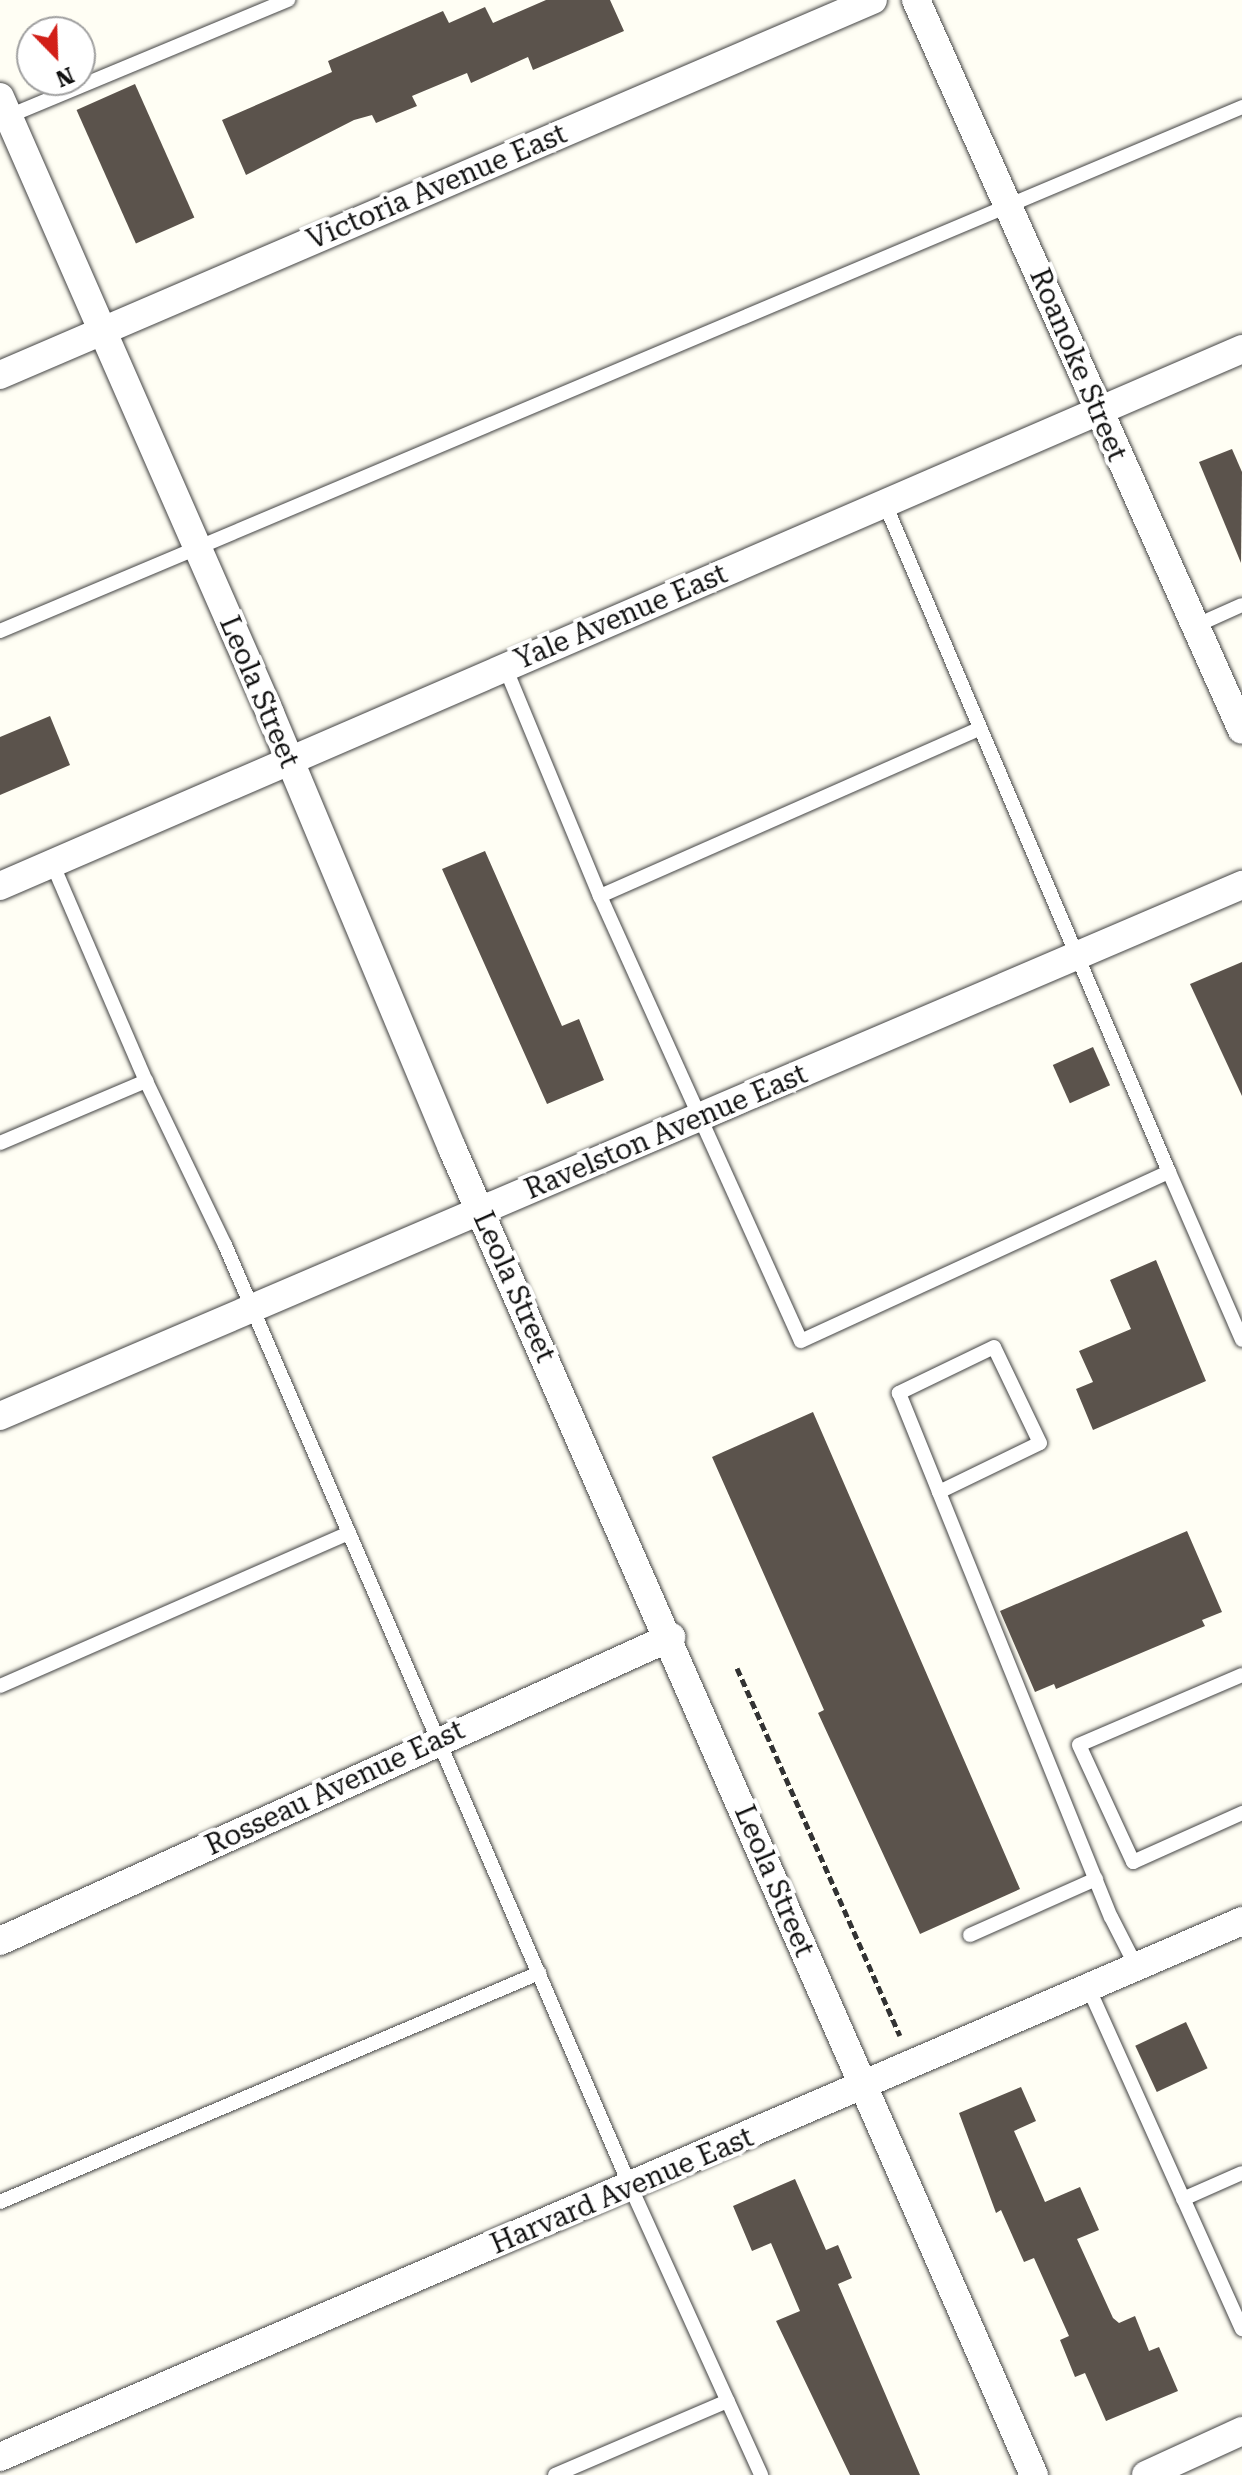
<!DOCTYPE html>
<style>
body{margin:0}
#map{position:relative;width:1242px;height:2475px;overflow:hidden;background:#fffef4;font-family:"Roboto Serif",serif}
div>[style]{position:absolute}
.building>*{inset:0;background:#5b534c;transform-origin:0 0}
.path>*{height:5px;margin-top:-2.5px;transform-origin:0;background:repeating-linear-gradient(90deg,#333 0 8px,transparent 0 12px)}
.roads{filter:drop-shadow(0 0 2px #444) drop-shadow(0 0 2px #444)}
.service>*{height:14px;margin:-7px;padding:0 7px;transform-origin:7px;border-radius:7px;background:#fff}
.minor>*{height:28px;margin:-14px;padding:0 14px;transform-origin:14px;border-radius:14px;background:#fff}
span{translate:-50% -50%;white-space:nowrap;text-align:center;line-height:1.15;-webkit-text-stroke:8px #fff;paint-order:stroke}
.street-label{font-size:28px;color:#111}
.north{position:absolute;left:16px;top:16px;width:80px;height:80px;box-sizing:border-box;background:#fff;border:2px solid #a0a0a0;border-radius:50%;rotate:157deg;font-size:22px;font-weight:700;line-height:32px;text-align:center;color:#111}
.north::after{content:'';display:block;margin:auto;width:28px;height:36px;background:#d21f18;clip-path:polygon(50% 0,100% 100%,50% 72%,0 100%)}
</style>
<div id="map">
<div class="building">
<div style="clip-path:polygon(546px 0,610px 0,624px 31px,533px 70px,528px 57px,471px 83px,467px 73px,412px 96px,417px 106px,376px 123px,372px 115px,354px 120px,246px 175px,222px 120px,332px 72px,328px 61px,443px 11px,449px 23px,485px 7px,493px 23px)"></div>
<div style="left:135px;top:84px;width:146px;height:64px;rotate:66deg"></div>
<div style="clip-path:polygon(1232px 449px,1242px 472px,1241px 563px,1199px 462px)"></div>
<div style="clip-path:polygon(50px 716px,70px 765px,0 795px,0 737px)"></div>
<div style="clip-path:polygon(485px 851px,562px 1026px,579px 1019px,604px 1080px,547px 1104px,442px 869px)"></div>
<div style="clip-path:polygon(1242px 962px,1242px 1096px,1190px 984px)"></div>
<div style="left:1093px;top:1047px;width:42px;height:44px;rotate:66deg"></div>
<div style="clip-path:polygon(1156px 1260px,1206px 1381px,1093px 1430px,1076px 1389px,1093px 1382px,1079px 1351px,1131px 1329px,1110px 1280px)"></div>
<div style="clip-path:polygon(813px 1412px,1020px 1889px,920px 1934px,818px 1713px,824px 1710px,712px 1457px)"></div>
<div style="clip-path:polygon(1187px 1531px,1222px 1612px,1202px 1620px,1205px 1626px,1056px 1689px,1054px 1684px,1035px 1692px,1000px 1611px)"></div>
<div style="left:1186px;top:2022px;width:51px;height:56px;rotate:65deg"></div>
<div style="clip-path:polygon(1021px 2087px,1036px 2121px,1014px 2131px,1045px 2202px,1080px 2187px,1099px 2230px,1077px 2239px,1113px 2318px,1119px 2323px,1135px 2316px,1149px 2351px,1159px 2347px,1178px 2391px,1106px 2421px,1085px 2373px,1075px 2377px,1060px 2340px,1069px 2336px,1034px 2258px,1024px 2262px,1001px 2210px,996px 2213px,959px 2113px)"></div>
<div style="clip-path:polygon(795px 2179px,826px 2250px,838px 2245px,852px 2278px,838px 2284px,920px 2475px,850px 2475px,776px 2321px,800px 2311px,771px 2243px,752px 2251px,733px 2206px)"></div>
</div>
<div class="path">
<div style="left:737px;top:1668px;width:402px;rotate:66.1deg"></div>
</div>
<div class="roads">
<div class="service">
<div style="left:4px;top:118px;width:308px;rotate:-22.6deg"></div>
<div style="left:1195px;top:626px;width:51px;rotate:-24.1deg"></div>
<div style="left:0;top:631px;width:1348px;rotate:-22.87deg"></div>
<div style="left:505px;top:667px;width:248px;rotate:67.5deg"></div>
<div style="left:600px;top:896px;width:488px;rotate:65.7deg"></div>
<div style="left:801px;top:1341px;width:405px;rotate:-24.7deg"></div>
<div style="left:1169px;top:1172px;width:726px;rotate:-113.03deg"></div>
<div style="left:52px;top:863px;width:237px;rotate:66.7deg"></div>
<div style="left:146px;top:1081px;width:182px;rotate:64.3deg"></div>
<div style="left:225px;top:1245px;width:1027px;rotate:66.71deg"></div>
<div style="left:631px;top:2188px;width:315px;rotate:65.6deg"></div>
<div style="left:600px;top:896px;width:413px;rotate:-23.8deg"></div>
<div style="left:0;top:1143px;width:159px;rotate:-23deg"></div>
<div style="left:1169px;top:1172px;width:183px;rotate:66.5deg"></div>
<div style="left:939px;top:1492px;width:112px;rotate:-25.9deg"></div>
<div style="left:1040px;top:1443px;width:106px;rotate:-115.6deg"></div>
<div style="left:994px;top:1347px;width:106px;rotate:154.2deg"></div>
<div style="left:899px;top:1393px;width:107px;rotate:68deg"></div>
<div style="left:939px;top:1492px;width:458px;rotate:68deg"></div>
<div style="left:1111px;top:1917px;width:57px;rotate:63deg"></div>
<div style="left:1242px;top:1675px;width:177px;rotate:156.8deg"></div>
<div style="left:1079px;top:1745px;width:129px;rotate:65.2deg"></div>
<div style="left:1133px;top:1862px;width:120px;rotate:-24.2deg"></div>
<div style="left:0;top:1686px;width:381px;rotate:-23.7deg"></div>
<div style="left:970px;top:1935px;width:138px;rotate:-24deg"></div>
<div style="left:1089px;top:1989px;width:373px;rotate:65.8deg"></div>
<div style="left:1183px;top:2199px;width:64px;rotate:-23.8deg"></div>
<div style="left:0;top:2202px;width:586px;rotate:-23.02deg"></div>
<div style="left:555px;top:2475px;width:188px;rotate:-23.2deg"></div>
</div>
<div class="minor">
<div style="left:916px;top:0;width:799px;rotate:65.94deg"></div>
<div style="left:0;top:97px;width:673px;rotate:66.33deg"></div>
<div style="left:270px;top:713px;width:472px;rotate:67.3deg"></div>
<div style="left:452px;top:1148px;width:1449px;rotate:66.32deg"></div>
<div style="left:0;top:375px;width:950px;rotate:-23.25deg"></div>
<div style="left:0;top:886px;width:1353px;rotate:-23.38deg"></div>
<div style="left:0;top:1416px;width:1351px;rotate:-23.15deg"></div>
<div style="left:0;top:1941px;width:737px;rotate:-24.37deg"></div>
<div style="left:0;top:2457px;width:1353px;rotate:-23.34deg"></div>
<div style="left:1146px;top:2475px;width:106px;rotate:-24.6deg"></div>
</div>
</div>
<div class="street-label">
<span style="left:437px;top:187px;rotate:-23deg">Victoria Avenue East</span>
<span style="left:1078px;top:365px;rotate:67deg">Roanoke Street</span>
<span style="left:621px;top:617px;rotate:-23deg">Yale Avenue East</span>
<span style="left:259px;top:692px;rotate:67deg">Leola Street</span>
<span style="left:666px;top:1132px;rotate:-23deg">Ravelston Avenue East</span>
<span style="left:514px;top:1287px;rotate:66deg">Leola Street</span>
<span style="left:335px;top:1788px;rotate:-25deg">Rosseau Avenue East</span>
<span style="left:774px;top:1881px;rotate:67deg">Leola Street</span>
<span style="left:622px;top:2191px;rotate:-23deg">Harvard Avenue East</span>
</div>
<div class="north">N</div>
</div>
